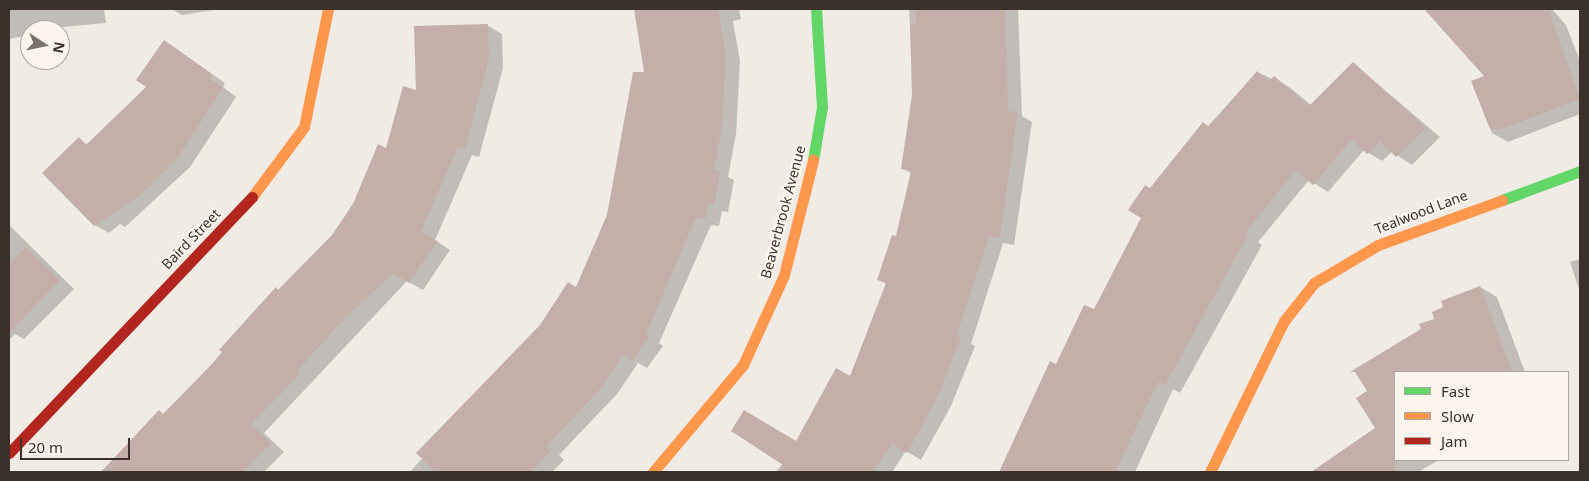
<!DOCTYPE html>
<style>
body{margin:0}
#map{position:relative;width:1589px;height:481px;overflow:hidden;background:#f0ebe5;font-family:"Noto Sans",sans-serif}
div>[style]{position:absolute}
.shadow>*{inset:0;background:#0003}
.building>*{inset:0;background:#c3afa7}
.fast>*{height:11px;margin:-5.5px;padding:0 5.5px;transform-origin:5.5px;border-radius:5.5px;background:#63d668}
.slow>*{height:11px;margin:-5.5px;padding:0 5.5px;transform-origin:5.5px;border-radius:5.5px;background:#ff974d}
.jam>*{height:11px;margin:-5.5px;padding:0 5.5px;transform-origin:5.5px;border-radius:5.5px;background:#b3261e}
span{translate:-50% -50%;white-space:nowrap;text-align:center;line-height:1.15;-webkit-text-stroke:4.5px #fbf5ee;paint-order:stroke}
.street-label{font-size:14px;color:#3b302b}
.frame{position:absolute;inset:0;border:10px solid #3b302b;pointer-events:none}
.legend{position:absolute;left:1394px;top:371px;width:175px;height:90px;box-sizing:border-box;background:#fbf5ee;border:1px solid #aea6a0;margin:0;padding:6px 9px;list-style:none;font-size:15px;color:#3b302b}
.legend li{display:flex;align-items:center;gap:10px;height:25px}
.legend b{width:25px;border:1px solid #aea6a0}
.north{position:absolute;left:20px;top:20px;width:50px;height:50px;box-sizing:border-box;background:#fbf5ee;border:1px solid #aea6a0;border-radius:50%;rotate:101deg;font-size:14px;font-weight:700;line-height:20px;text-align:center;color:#3b302b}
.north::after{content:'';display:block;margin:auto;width:18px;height:22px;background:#7a716c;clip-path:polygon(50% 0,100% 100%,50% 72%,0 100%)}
.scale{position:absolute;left:20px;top:438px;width:110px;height:22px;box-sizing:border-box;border:2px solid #3b302b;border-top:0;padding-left:6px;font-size:15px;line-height:18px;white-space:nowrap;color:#3b302b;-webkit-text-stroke:4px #fbf5ee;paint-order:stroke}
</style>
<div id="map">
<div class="shadow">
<div style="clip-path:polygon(9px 9px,104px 9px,106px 23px,30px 30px,30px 35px,9px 39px)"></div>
<div style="clip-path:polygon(172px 9px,220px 9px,182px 15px)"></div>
<div style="clip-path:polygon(635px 9px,739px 9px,741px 19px,733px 21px,740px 61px,736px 134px,728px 177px,734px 180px,728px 212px,722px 211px,719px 226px,711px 225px,659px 343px,663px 346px,647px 368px,638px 363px,617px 394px,559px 455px,564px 460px,552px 472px,410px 472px,577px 288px,608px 215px,645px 74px)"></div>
<div style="clip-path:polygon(909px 9px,1018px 9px,1022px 116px,1032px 122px,1014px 245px,1003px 243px,971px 344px,975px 346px,951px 406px,921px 460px,906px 451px,892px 472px,776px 472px,851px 377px,887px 284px,879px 279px,897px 238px,911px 173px,902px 168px,914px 95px)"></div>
<div style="clip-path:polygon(1426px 9px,1552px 9px,1566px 25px,1580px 61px,1580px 114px,1508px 142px,1492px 133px,1472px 82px,1487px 77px)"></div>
<div style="clip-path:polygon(488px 26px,502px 34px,503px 68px,479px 157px,472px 155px,435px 240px,450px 250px,423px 290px,407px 281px,264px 433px,284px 452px,264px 472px,101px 472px,159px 412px,164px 415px,333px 236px,387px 149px,417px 91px)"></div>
<div style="clip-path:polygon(165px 42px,225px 83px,223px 87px,236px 97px,190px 167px,125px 227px,120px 224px,109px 233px,95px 225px,79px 139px,88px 145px,148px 87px)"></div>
<div style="clip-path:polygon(1353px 63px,1440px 137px,1412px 165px,1392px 152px,1382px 161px,1364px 150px,1328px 192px,1309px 180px,1258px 242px,1262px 245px,1180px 393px,1173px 389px,1135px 472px,1000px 472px,1051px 363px,1057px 365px,1094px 311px,1143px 218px,1150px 190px,1257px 72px,1288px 86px,1311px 105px)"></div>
<div style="clip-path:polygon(9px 225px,74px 289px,24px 339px,15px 334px,9px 340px)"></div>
<div style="clip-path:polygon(1580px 259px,1580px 292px,1570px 262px)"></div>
<div style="clip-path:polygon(1480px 287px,1497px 297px,1525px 372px,1395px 372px,1395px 460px,1439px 460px,1418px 472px,1313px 472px,1377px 429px,1369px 391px,1422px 330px)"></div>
</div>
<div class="building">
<div style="clip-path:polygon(634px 9px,718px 9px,726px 53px,722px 125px,714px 170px,720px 171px,714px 205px,708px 204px,705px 219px,696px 217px,646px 334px,649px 337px,633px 361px,623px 355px,603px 386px,546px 447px,551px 451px,531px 472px,436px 472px,416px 453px,540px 325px,568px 282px,576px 287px,607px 215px,633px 72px,644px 72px)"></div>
<div style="clip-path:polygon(915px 9px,1005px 9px,1008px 111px,1018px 112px,1000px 238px,989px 236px,957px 335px,961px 337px,937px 398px,907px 453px,892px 444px,873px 472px,779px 472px,783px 465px,731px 431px,744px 410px,796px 441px,836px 368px,850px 376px,886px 283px,877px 280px,892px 235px,896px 236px,911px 171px,901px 169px,912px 95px,910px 24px,916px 24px)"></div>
<div style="clip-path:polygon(1424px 9px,1548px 9px,1580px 99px,1502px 129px,1490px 129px,1471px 81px,1484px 76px)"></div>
<div style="clip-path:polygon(488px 24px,489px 59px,465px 149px,458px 147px,421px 231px,437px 241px,409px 283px,393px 273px,342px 321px,297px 371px,300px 374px,251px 424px,271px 443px,243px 472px,101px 472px,159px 410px,163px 414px,212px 364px,222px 352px,219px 350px,276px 287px,278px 290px,332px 235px,353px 204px,378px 144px,386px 148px,403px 86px,416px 90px,414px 26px)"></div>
<div style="clip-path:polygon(164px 40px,212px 74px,209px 78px,223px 88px,176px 160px,138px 197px,94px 226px,42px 173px,79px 137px,86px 145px,146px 87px,136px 80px)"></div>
<div style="clip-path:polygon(1353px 62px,1426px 128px,1396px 157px,1380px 141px,1367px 154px,1352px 139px,1313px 185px,1296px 170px,1245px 233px,1248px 235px,1165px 385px,1158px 382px,1115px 472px,999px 472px,1050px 361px,1056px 364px,1084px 305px,1094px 309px,1141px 218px,1128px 210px,1145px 185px,1150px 188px,1203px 122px,1209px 127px,1257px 71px,1269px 81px,1274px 76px,1309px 106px)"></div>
<div style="clip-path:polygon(26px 247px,60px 280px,9px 333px,9px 264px)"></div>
<div style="clip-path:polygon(1480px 286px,1512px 372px,1395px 372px,1395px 472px,1311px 472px,1375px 428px,1356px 398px,1367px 391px,1355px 372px,1350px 372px,1421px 329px,1419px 324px,1434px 319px,1432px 312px,1443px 307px,1441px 301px)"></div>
</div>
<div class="fast">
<div style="left:813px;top:160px;width:54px;rotate:-80.4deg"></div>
<div style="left:822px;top:107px;width:98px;rotate:-93.5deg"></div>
<div style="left:1502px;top:200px;width:83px;rotate:-20.4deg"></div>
</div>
<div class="slow">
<div style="left:252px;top:197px;width:87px;rotate:-53.4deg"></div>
<div style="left:304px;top:127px;width:120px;rotate:-78.5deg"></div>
<div style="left:653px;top:472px;width:140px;rotate:-49.9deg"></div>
<div style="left:743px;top:365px;width:99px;rotate:-65.5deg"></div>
<div style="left:784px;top:275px;width:119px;rotate:-75.8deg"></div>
<div style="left:1210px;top:472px;width:168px;rotate:-63.9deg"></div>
<div style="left:1284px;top:321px;width:48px;rotate:-51.7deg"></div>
<div style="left:1314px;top:283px;width:74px;rotate:-30.7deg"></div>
<div style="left:1378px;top:245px;width:132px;rotate:-19.9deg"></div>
</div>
<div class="jam">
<div style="left:9px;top:453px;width:353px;rotate:-46.5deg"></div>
</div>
<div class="street-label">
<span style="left:783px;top:212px;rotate:-75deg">Beaverbrook Avenue</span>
<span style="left:1421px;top:212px;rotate:-21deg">Tealwood Lane</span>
<span style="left:191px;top:239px;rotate:-46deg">Baird Street</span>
</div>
<div class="frame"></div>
<ul class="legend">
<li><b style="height:6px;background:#63d668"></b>Fast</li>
<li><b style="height:6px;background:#ff974d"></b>Slow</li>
<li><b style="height:6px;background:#b3261e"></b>Jam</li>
</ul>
<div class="north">N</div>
<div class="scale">20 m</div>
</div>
